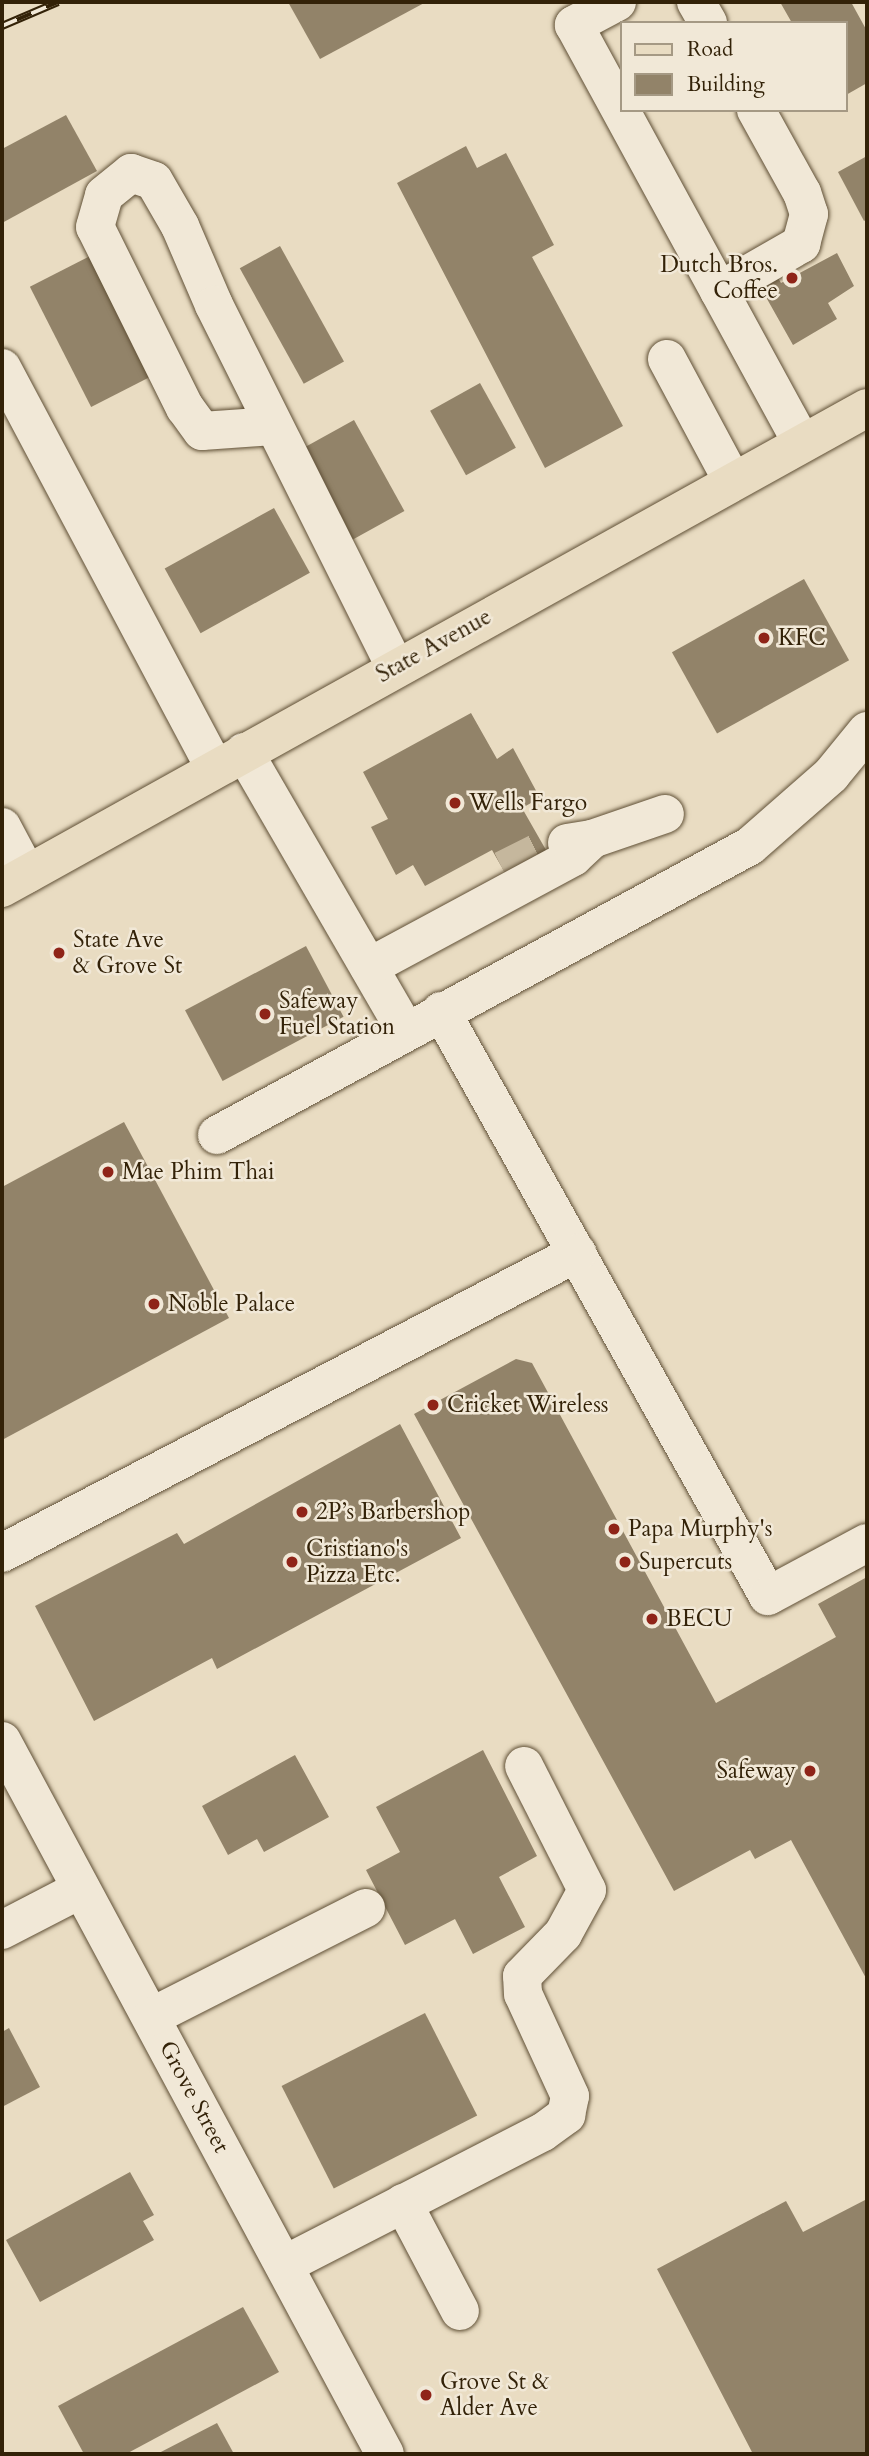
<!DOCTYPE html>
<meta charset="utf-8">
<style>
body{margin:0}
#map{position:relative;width:869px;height:2456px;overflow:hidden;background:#e9dcc2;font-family:Cardo,serif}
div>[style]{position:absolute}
.building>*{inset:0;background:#928369;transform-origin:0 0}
.minor-tunnel>*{height:38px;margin-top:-19px;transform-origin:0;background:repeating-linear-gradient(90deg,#c5b79d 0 38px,transparent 0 57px)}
.roads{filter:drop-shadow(0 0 2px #605036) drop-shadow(0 0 2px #605036)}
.minor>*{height:38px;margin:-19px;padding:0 19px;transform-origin:19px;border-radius:19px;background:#f1e8d7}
.major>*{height:38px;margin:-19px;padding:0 19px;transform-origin:19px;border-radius:19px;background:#e9dcc2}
.rail>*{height:8px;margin-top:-4px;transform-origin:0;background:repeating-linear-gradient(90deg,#f1e8d7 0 16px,#332208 0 32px);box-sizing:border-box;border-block:2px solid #332208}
.dots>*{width:19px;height:19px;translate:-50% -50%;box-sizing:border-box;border:4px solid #f1e8d7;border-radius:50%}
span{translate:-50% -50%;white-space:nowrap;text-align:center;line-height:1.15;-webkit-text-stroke:5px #f1e8d7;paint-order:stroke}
.poi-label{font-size:23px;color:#332208}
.right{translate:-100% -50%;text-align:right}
.left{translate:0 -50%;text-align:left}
.street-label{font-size:23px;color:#332208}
.frame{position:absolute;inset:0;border:4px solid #332208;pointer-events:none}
.legend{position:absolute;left:620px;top:21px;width:228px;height:91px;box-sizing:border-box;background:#f1e8d7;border:2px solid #a59984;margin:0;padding:9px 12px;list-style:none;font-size:21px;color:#332208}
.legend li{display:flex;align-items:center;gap:14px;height:35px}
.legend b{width:35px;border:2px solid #a59984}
</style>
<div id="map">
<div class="building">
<div style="clip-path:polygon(288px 2px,426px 2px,320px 59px)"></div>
<div style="clip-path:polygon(780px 2px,851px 2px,867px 31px,867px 83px,846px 95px,846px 23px,792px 23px)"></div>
<div style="clip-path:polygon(66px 115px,97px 171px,2px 223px,2px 149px)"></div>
<div style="clip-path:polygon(466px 146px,477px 168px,506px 153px,554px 245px,532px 257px,623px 426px,545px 468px,397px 183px)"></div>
<div style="clip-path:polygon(867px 156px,867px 219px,864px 221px,838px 172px)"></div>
<div style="left:280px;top:246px;width:132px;height:46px;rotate:61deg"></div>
<div style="clip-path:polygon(837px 253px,854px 286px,828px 303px,837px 319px,793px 345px,758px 283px,775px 273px,781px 283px)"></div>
<div style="left:94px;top:254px;width:135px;height:72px;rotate:63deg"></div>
<div style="left:480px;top:383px;width:74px;height:57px;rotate:61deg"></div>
<div style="left:354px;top:420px;width:104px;height:62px;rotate:61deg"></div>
<div style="left:274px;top:508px;width:74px;height:125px;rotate:61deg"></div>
<div style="left:804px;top:579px;width:93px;height:151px;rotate:61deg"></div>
<div style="clip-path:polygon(471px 713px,497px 759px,513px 748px,540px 798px,522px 808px,550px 857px,509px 880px,492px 850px,425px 886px,413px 865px,396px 875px,371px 827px,388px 819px,363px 772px)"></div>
<div style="left:306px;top:946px;width:80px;height:137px;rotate:62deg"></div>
<div style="clip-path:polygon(124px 1122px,229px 1318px,2px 1440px,2px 1187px)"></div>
<div style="clip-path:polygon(516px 1359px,532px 1363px,716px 1703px,836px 1637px,818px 1604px,867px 1577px,867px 1980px,791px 1840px,755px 1859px,750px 1850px,674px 1891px,414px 1414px)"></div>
<div style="clip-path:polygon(400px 1424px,461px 1538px,217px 1669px,212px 1658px,94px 1721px,35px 1606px,177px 1533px,184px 1544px)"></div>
<div style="clip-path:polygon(483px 1750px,537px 1856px,499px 1877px,525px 1927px,473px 1954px,455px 1919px,405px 1945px,366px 1870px,400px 1852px,376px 1807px)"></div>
<div style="clip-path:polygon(295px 1755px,329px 1817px,264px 1852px,257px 1839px,228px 1855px,202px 1806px)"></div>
<div style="left:425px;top:2013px;width:115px;height:161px;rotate:63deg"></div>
<div style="clip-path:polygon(9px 2028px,40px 2087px,2px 2107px,2px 2032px)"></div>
<div style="clip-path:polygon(130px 2172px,154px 2215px,143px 2221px,154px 2240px,40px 2302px,6px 2240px)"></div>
<div style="clip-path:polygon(867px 2199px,867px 2454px,753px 2454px,657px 2269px,786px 2201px,803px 2232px)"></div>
<div style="clip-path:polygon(243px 2307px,279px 2372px,126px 2454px,84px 2454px,58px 2406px)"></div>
<div style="clip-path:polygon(217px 2423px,234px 2454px,157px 2454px)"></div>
</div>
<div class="minor-tunnel">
<div style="left:503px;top:870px;width:47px;rotate:-26.6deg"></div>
</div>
<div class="roads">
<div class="minor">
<div style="left:617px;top:2px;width:49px;rotate:151.9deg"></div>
<div style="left:574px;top:25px;width:476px;rotate:61.4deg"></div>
<div style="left:696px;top:2px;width:24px;rotate:60deg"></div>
<div style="left:719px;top:291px;width:95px;rotate:-29.8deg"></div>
<div style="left:801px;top:244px;width:31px;rotate:-75deg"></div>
<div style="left:809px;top:214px;width:22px;rotate:-108deg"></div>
<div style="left:802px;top:193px;width:95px;rotate:-119deg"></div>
<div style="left:667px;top:359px;width:137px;rotate:61.8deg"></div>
<div style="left:2px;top:368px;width:453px;rotate:62deg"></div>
<div style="left:273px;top:426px;width:71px;rotate:176deg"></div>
<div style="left:202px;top:431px;width:29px;rotate:-126deg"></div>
<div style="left:185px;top:408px;width:202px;rotate:-116.4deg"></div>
<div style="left:95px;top:227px;width:33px;rotate:-74deg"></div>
<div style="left:104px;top:195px;width:35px;rotate:-39deg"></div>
<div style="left:131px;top:173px;width:24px;rotate:19deg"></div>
<div style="left:154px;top:181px;width:52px;rotate:60deg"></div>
<div style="left:180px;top:226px;width:86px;rotate:66.7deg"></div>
<div style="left:214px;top:305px;width:406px;rotate:63.4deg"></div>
<div style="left:244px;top:752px;width:323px;rotate:59.9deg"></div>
<div style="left:2px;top:827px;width:53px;rotate:62deg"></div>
<div style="left:567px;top:843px;width:25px;rotate:-9deg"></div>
<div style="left:592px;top:839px;width:77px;rotate:-18.9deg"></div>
<div style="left:369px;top:967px;width:232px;rotate:-28.3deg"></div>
<div style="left:573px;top:857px;width:26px;rotate:-43deg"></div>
<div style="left:441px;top:1011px;width:670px;rotate:60.8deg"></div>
<div style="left:768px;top:1596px;width:112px;rotate:-28.2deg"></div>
<div style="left:217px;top:1135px;width:606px;rotate:-28.47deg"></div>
<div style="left:750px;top:846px;width:108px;rotate:-41.2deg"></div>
<div style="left:831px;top:775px;width:57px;rotate:-50.7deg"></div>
<div style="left:2px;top:1553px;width:649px;rotate:-27.55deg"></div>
<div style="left:2px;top:1741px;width:809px;rotate:61.76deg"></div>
<div style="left:2px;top:1930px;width:89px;rotate:-27.4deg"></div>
<div style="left:151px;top:2017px;width:241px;rotate:-26.9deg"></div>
<div style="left:403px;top:2203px;width:122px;rotate:62.2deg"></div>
<div style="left:284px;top:2265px;width:291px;rotate:-27.2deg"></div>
<div style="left:543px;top:2132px;width:29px;rotate:-36deg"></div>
<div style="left:566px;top:2115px;width:19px;rotate:-78deg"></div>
<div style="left:570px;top:2096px;width:112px;rotate:-114.7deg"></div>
<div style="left:523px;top:1994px;width:18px;rotate:-93deg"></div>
<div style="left:522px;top:1976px;width:59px;rotate:-45.7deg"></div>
<div style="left:563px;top:1934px;width:50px;rotate:-61.4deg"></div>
<div style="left:587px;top:1890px;width:139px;rotate:-116.9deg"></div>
</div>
<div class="major">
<div style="left:2px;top:888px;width:989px;rotate:-29.03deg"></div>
</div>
</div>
<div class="rail">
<div style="left:2px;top:26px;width:61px;rotate:-23.2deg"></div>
</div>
<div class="dots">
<div style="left:792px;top:278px;background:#8f2418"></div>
<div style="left:764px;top:638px;background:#8f2418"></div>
<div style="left:455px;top:803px;background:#8f2418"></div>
<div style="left:59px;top:953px;background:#8f2418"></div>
<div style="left:265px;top:1014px;background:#8f2418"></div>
<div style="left:108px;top:1172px;background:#8f2418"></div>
<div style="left:154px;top:1304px;background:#8f2418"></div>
<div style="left:433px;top:1405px;background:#8f2418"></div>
<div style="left:302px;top:1512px;background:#8f2418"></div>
<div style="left:614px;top:1529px;background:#8f2418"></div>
<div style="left:292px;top:1562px;background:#8f2418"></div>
<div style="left:625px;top:1562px;background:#8f2418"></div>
<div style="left:652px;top:1619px;background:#8f2418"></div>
<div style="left:810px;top:1771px;background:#8f2418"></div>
<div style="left:426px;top:2395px;background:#8f2418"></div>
</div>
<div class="poi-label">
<span class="right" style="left:778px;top:278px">Dutch Bros.<br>Coffee</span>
<span class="left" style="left:778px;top:638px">KFC</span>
<span class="left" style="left:469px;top:803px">Wells Fargo</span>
<span class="left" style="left:73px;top:953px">State Ave<br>&amp; Grove St</span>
<span class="left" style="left:279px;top:1014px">Safeway<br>Fuel Station</span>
<span class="left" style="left:122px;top:1172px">Mae Phim Thai</span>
<span class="left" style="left:168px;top:1304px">Noble Palace</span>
<span class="left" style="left:447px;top:1405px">Cricket Wireless</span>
<span class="left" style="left:316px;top:1512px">2P’s Barbershop</span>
<span class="left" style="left:628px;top:1529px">Papa Murphy's</span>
<span class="left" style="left:306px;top:1562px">Cristiano's<br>Pizza Etc.</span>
<span class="left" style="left:639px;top:1562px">Supercuts</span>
<span class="left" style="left:666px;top:1619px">BECU</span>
<span class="right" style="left:796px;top:1771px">Safeway</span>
<span class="left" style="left:440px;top:2395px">Grove St &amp;<br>Alder Ave</span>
</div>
<div class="street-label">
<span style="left:434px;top:646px;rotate:-29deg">State Avenue</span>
<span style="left:194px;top:2097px;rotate:62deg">Grove Street</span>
</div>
<div class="frame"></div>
<ul class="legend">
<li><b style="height:9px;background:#e9dcc2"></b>Road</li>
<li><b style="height:19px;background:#928369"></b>Building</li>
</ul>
</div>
